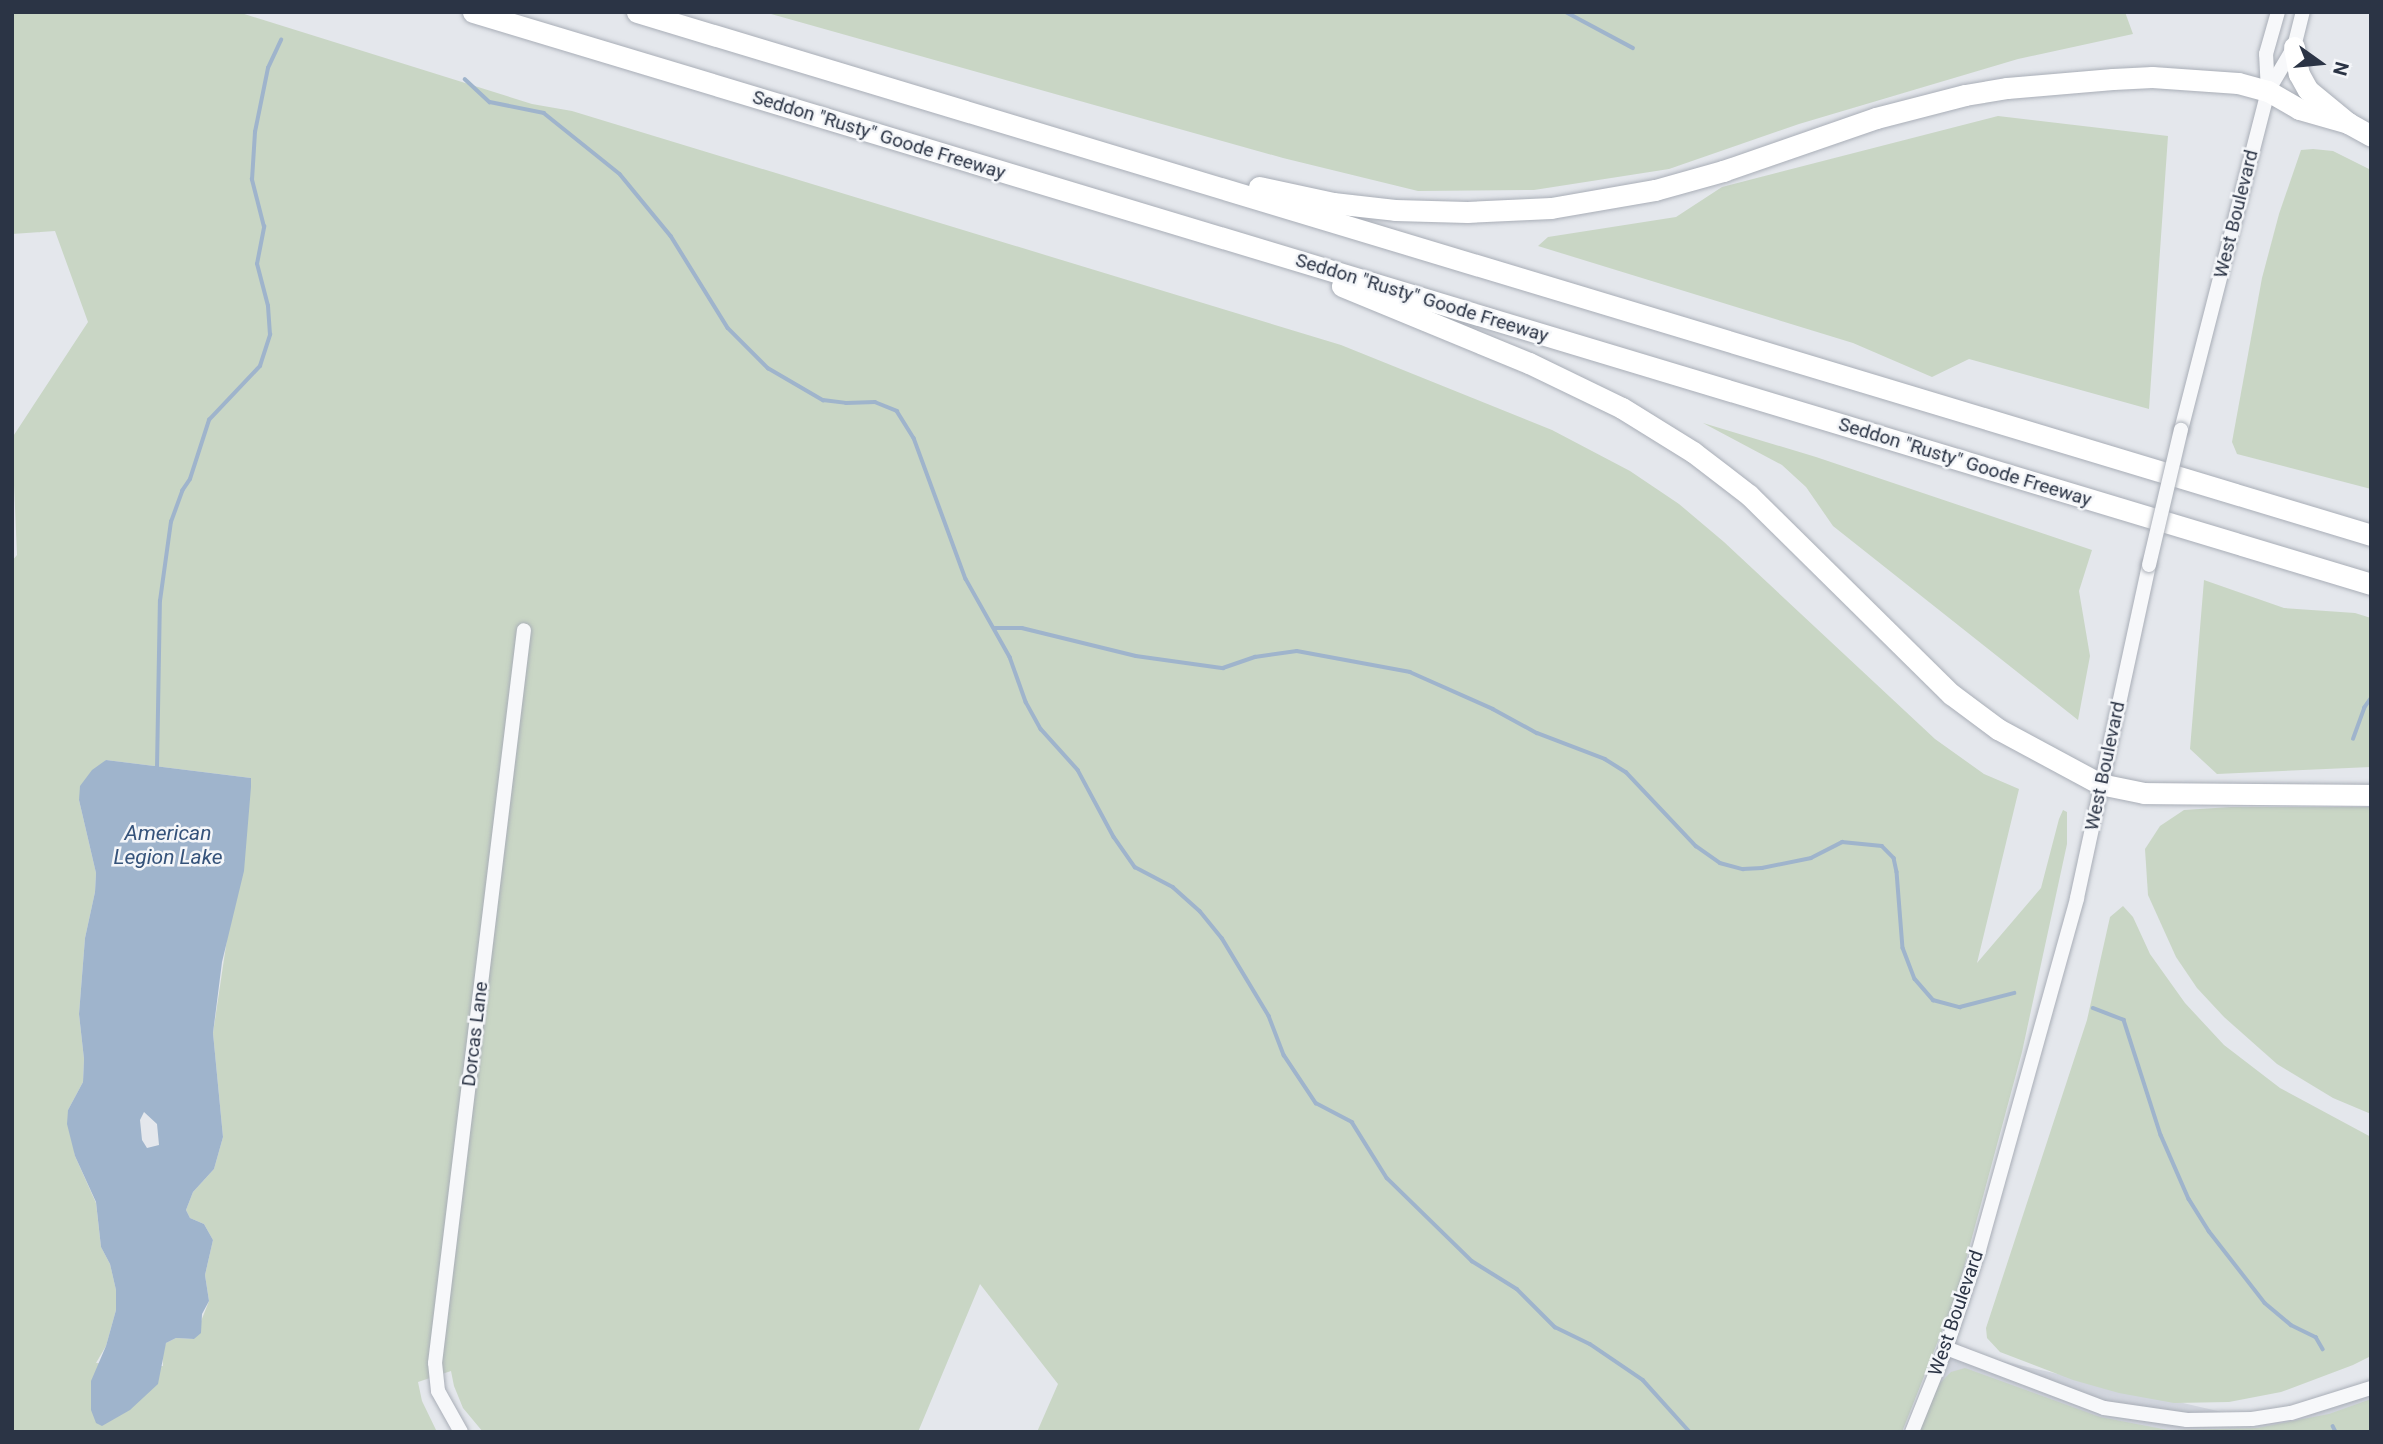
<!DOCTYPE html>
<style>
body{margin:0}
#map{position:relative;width:2383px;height:1444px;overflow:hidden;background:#e4e7ec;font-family:Roboto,sans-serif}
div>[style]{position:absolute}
.built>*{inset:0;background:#d2d6de}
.green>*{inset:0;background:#c9d6c5}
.water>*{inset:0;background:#9fb4cc}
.stream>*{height:3.5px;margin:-1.75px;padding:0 1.75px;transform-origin:1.75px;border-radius:1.75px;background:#9fb4cc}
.roads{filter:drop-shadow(0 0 2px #a9aeb7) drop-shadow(0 0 2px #a9aeb7)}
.minor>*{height:14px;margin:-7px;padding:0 7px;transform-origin:7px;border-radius:7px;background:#f7f8fa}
.highway>*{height:21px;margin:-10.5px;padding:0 10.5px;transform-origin:10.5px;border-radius:10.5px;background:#fff}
.bridges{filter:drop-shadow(0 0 2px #a9aeb7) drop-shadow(0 0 2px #a9aeb7)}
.minor-bridge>*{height:14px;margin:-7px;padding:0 7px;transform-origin:7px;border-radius:7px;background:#f7f8fa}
span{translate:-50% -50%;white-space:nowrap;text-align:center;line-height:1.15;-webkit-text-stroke:5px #f4f6f9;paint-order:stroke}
.street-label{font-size:19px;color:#2b3445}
.water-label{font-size:21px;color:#34527a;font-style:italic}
.frame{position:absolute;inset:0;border:14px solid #2b3445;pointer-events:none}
.north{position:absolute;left:2285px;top:28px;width:70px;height:70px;-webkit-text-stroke:5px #f4f6f9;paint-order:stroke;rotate:105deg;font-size:19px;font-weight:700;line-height:28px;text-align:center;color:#2b3445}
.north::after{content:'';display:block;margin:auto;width:24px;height:32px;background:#2b3445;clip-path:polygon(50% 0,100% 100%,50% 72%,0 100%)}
</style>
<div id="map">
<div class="built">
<div style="clip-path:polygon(1946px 1348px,2252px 1419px,2371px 1393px,2371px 1432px,1911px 1432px)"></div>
</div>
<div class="green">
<div style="clip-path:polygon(evenodd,12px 12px,238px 12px,532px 104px,572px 111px,1341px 345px,1552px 430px,1630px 471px,1679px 504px,1724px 542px,1935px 739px,1984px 774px,2019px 789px,1977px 963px,2041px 888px,2059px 819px,2063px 810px,2067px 812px,2067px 844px,2022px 1052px,1957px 1293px,1902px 1432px,1037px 1432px,1058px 1384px,980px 1284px,918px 1432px,483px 1432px,463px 1408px,454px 1386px,451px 1371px,418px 1382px,422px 1401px,437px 1432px,12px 1432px,12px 561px,17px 555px,12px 438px,88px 322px,55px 231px,12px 234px,12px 12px,106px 760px,251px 778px,213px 1033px,223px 1137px,214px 1169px,193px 1192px,186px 1210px,190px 1218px,204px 1224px,213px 1240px,205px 1275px,209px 1301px,194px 1339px,176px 1338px,166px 1343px,162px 1351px,163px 1366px,96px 1363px,106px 1346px,116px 1310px,116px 1290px,110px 1264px,101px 1247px,96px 1203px,75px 1156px,68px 1110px,83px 1082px,84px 1059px,79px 1014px,85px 938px,95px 892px,96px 873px,79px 800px,82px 791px,106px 760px)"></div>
<div style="clip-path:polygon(764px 12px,2125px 12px,2133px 34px,2018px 59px,1799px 124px,1669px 169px,1534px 190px,1418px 191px,1283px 158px)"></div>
<div style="clip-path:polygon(1998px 116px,2168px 136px,2149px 409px,1969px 359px,1932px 377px,1853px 343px,1538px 246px,1548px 237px,1676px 217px,1722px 187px)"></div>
<div style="clip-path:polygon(2313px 149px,2333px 151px,2371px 170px,2371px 489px,2237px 454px,2232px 442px,2262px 278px,2279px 214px,2301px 150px)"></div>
<div style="clip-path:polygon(1703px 423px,1816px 457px,2092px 550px,2079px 591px,2090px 656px,2078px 720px,1833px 526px,1806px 487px,1782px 465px)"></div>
<div style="clip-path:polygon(2204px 580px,2284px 608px,2355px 613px,2371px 618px,2371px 767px,2217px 774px,2190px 749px)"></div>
<div style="clip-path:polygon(2231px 807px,2371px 807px,2371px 1114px,2333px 1098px,2277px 1064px,2224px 1017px,2197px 988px,2176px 957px,2148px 895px,2145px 849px,2160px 826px,2184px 810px)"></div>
<div style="clip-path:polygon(2123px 906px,2133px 917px,2150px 954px,2185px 1003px,2224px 1045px,2280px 1088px,2371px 1137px,2371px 1356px,2353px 1365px,2281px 1392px,2229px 1402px,2174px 1403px,2119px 1393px,2073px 1380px,2000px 1352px,1987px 1338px,1986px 1328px,2087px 1020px,2110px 917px)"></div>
<div style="clip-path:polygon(1965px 1368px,2100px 1417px,2168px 1430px,2257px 1428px,2329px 1414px,2371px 1399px,2371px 1432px,1919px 1432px,1939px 1384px,1951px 1372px)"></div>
</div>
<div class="water">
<div style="clip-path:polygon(evenodd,106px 760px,251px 778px,251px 787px,244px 871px,222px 962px,213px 1033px,223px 1137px,214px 1169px,193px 1192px,186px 1210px,190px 1218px,204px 1224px,213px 1240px,205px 1275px,209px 1301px,202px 1314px,201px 1333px,194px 1339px,176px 1338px,166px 1343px,158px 1384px,130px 1410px,102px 1426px,96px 1423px,91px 1410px,91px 1381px,106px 1346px,116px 1310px,116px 1290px,110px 1264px,101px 1247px,96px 1202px,75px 1156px,67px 1124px,68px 1110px,83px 1082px,84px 1059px,79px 1014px,85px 938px,95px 892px,96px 873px,79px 800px,80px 786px,92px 770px,106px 760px,144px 1112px,157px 1124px,159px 1145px,147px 1148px,142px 1140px,140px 1120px,144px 1112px)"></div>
</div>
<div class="stream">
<div style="left:1566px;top:12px;width:76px;rotate:28.2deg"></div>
<div style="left:465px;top:79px;width:34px;rotate:43deg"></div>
<div style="left:490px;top:102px;width:55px;rotate:11.5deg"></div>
<div style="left:544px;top:113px;width:97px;rotate:38.8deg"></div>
<div style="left:620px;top:174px;width:80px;rotate:50.6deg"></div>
<div style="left:671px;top:236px;width:108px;rotate:58.2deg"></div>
<div style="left:728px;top:328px;width:57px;rotate:45deg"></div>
<div style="left:768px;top:368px;width:64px;rotate:30.2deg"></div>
<div style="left:823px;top:400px;width:23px;rotate:7deg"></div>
<div style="left:846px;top:403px;width:29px;rotate:-2deg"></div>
<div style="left:875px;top:402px;width:24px;rotate:22deg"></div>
<div style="left:897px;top:411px;width:32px;rotate:58deg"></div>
<div style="left:914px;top:438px;width:150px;rotate:69.8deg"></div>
<div style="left:966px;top:579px;width:90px;rotate:60.6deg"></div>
<div style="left:1010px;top:657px;width:48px;rotate:70.4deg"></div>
<div style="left:1026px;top:702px;width:31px;rotate:61deg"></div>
<div style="left:1041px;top:729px;width:55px;rotate:47.9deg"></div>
<div style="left:1078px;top:770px;width:76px;rotate:61.8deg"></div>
<div style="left:1114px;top:837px;width:37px;rotate:55deg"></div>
<div style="left:1135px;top:867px;width:43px;rotate:27.8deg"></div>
<div style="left:1173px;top:887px;width:36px;rotate:42deg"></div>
<div style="left:1200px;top:911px;width:35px;rotate:51deg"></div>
<div style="left:1222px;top:938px;width:91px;rotate:58.9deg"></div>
<div style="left:1269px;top:1016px;width:42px;rotate:69deg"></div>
<div style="left:1284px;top:1055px;width:58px;rotate:56.3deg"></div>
<div style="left:1316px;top:1103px;width:41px;rotate:27.8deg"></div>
<div style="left:1352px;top:1122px;width:66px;rotate:58deg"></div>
<div style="left:1387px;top:1178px;width:119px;rotate:44.3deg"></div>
<div style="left:1472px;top:1261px;width:53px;rotate:31.9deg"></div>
<div style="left:1517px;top:1289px;width:54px;rotate:45deg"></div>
<div style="left:1555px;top:1327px;width:39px;rotate:26deg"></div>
<div style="left:1590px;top:1344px;width:64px;rotate:34.2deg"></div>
<div style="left:1643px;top:1380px;width:70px;rotate:47.9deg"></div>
<div style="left:994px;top:628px;width:28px"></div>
<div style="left:1022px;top:628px;width:117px;rotate:13.8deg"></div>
<div style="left:1136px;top:656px;width:88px;rotate:7.9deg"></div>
<div style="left:1223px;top:668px;width:34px;rotate:-19deg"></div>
<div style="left:1255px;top:657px;width:42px;rotate:-8.1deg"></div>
<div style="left:1297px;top:651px;width:115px;rotate:10.5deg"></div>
<div style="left:1410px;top:672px;width:91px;rotate:24deg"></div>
<div style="left:1493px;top:709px;width:50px;rotate:28.6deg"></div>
<div style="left:1537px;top:733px;width:73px;rotate:20.9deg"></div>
<div style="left:1605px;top:759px;width:25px;rotate:32deg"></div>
<div style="left:1626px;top:772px;width:102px;rotate:46.6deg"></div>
<div style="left:1696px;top:846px;width:29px;rotate:35deg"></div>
<div style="left:1720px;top:863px;width:24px;rotate:15deg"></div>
<div style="left:1743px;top:869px;width:19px;rotate:-3deg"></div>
<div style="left:1762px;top:868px;width:50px;rotate:-11.5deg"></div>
<div style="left:1811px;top:858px;width:35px;rotate:-27deg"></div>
<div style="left:1842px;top:842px;width:40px;rotate:5.7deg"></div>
<div style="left:1882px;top:846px;width:17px;rotate:45deg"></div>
<div style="left:1894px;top:858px;width:14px;rotate:78deg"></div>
<div style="left:1897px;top:872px;width:76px;rotate:85.5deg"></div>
<div style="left:1903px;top:948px;width:33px;rotate:69deg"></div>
<div style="left:1915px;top:979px;width:28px;rotate:49deg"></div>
<div style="left:1933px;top:1000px;width:28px;rotate:15deg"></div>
<div style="left:1960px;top:1007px;width:56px;rotate:-14.5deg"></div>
<div style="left:2353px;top:739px;width:33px;rotate:-70deg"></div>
<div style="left:2364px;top:708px;width:12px;rotate:-55deg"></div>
<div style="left:157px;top:768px;width:167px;rotate:-89deg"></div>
<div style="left:160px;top:601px;width:80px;rotate:-82.1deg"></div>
<div style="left:171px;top:522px;width:33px;rotate:-70deg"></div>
<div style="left:182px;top:491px;width:14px;rotate:-56deg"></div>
<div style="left:190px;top:479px;width:62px;rotate:-72.1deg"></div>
<div style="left:209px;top:420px;width:74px;rotate:-46.6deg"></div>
<div style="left:260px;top:366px;width:33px;rotate:-72deg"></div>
<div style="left:270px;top:335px;width:29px;rotate:-94deg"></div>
<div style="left:268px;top:306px;width:43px;rotate:-104.7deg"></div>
<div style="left:257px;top:264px;width:38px;rotate:-79deg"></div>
<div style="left:264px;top:227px;width:49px;rotate:-104.3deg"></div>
<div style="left:252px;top:180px;width:48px;rotate:-86.4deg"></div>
<div style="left:255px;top:132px;width:65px;rotate:-78.5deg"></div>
<div style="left:268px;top:68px;width:31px;rotate:-65deg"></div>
<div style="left:2093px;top:1008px;width:33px;rotate:21deg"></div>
<div style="left:2124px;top:1020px;width:121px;rotate:72.2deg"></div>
<div style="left:2161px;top:1135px;width:70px;rotate:66.4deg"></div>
<div style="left:2189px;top:1199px;width:38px;rotate:58deg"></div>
<div style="left:2209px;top:1231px;width:91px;rotate:52.1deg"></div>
<div style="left:2265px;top:1303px;width:34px;rotate:40deg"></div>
<div style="left:2291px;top:1325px;width:28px;rotate:26deg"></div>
<div style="left:2316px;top:1337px;width:14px;rotate:60deg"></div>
<div style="left:2333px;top:1426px;width:7px;rotate:63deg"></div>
</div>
<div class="roads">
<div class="minor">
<div style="left:2268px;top:91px;width:51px;rotate:-59.4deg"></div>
<div style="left:2294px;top:47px;width:36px;rotate:-76deg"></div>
<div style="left:2181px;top:430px;width:350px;rotate:-75.6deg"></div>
<div style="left:2268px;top:91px;width:37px;rotate:-93deg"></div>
<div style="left:2266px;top:54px;width:44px;rotate:-74.1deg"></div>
<div style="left:1946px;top:1348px;width:169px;rotate:20.8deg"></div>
<div style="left:2104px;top:1408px;width:84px;rotate:8.2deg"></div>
<div style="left:2187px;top:1420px;width:65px;rotate:-0.9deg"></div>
<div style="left:2252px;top:1419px;width:39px;rotate:-9deg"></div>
<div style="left:2291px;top:1413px;width:84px;rotate:-17.4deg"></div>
<div style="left:461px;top:1432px;width:47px;rotate:-119.3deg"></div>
<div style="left:438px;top:1391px;width:28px;rotate:-96deg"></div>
<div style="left:435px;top:1363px;width:738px;rotate:-83.08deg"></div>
<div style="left:1912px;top:1432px;width:91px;rotate:-68deg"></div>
<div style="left:1946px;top:1348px;width:103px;rotate:-71.4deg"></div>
<div style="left:1979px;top:1250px;width:365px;rotate:-74.4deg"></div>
<div style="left:2077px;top:898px;width:341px;rotate:-77.8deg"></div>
</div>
<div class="highway">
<div style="left:473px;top:12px;width:1982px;rotate:16.77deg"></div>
<div style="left:637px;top:12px;width:1811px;rotate:16.78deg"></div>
<div style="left:2294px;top:47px;width:27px;rotate:80deg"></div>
<div style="left:2299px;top:74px;width:18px;rotate:61deg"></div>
<div style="left:2308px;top:90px;width:52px;rotate:39.5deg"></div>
<div style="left:2348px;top:123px;width:26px;rotate:29deg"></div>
<div style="left:1259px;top:187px;width:76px;rotate:12.2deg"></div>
<div style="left:1333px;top:203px;width:62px;rotate:6.4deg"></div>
<div style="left:1395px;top:210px;width:72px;rotate:1.6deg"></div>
<div style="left:1467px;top:212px;width:84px;rotate:-2.7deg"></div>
<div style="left:1551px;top:208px;width:106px;rotate:-9.8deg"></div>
<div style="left:1655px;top:190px;width:71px;rotate:-15.6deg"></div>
<div style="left:1723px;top:171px;width:162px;rotate:-19.1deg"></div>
<div style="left:1876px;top:118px;width:92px;rotate:-14.5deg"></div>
<div style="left:1965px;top:95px;width:43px;rotate:-9.5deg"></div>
<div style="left:2007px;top:88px;width:106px;rotate:-4.9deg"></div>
<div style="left:2113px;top:79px;width:39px;rotate:-3deg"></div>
<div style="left:2152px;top:77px;width:86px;rotate:4deg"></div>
<div style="left:2238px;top:83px;width:31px;rotate:15deg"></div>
<div style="left:2268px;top:91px;width:36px;rotate:30deg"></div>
<div style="left:2299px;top:109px;width:51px;rotate:15.9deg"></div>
<div style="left:1342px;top:286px;width:202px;rotate:22.4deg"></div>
<div style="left:1529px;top:363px;width:103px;rotate:25.8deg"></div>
<div style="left:1622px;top:408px;width:84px;rotate:31.8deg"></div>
<div style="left:1693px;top:452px;width:71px;rotate:37.5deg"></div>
<div style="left:1749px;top:495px;width:284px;rotate:44.6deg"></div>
<div style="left:1951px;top:694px;width:59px;rotate:36.7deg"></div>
<div style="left:1998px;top:729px;width:116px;rotate:28.3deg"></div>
<div style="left:2100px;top:784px;width:45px;rotate:11.6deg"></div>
<div style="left:2144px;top:793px;width:227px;rotate:0.5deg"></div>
</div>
</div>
<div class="bridges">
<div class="minor-bridge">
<div style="left:2149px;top:565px;width:139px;rotate:-76.7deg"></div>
</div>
</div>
<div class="street-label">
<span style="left:879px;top:135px;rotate:17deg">Seddon "Rusty" Goode Freeway</span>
<span style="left:2236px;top:214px;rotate:-76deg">West Boulevard</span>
<span style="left:1422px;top:298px;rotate:17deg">Seddon "Rusty" Goode Freeway</span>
<span style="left:1965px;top:462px;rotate:17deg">Seddon "Rusty" Goode Freeway</span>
<span style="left:2105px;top:766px;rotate:-78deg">West Boulevard</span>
<span style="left:475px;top:1034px;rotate:-83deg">Dorcas Lane</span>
<span style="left:1956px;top:1313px;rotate:-71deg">West Boulevard</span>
</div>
<div class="water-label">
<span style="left:168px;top:845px">American<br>Legion Lake</span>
</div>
<div class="frame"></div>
<div class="north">N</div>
</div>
